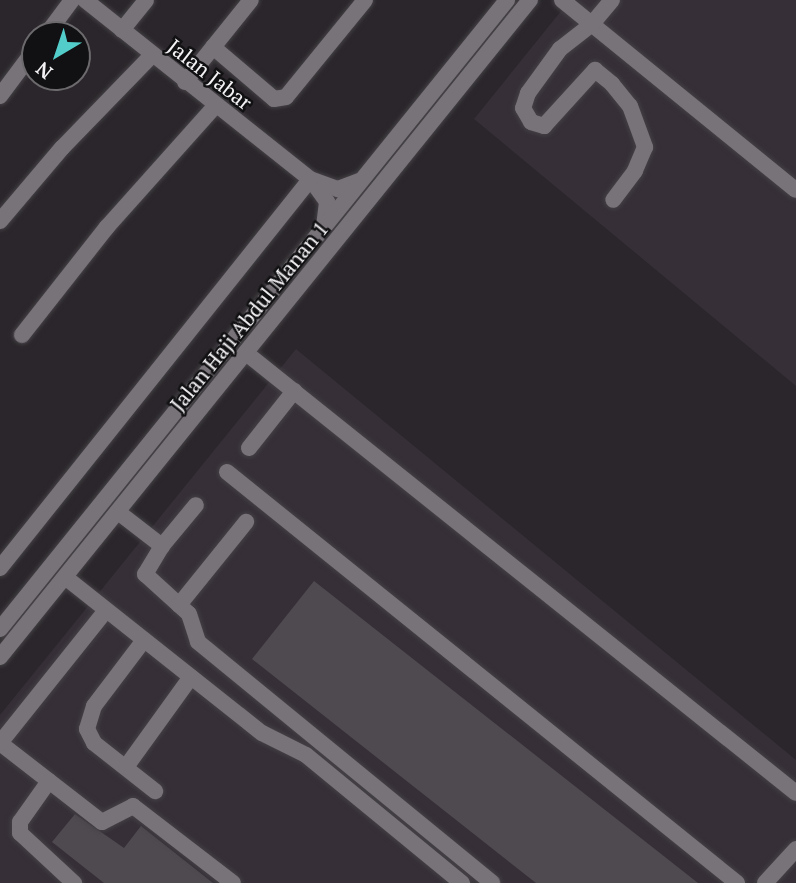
<!DOCTYPE html>
<style>
body{margin:0}
#map{position:relative;width:796px;height:883px;overflow:hidden;background:#2a262b;font-family:"PT Serif",serif}
div>[style]{position:absolute}
.built>*{inset:0;background:#362f38}
.building>*{inset:0;background:#4f4a50}
.roads{filter:drop-shadow(0 0 2px #444145) drop-shadow(0 0 2px #444145)}
.minor>*{height:16px;margin:-8px;padding:0 8px;transform-origin:8px;border-radius:8px;background:#787379}
span{translate:-50% -50%;white-space:nowrap;text-align:center;line-height:1.15;-webkit-text-stroke:5px #111012;paint-order:stroke}
.street-label{font-size:21px;color:#f4f2f5}
.north{position:absolute;left:21px;top:21px;width:70px;height:70px;box-sizing:border-box;background:#111012;border:2px solid #6c6a6d;border-radius:50%;rotate:219deg;font-size:19px;font-weight:700;line-height:28px;text-align:center;color:#f4f2f5}
.north::after{content:'';display:block;margin:auto;width:24px;height:32px;background:#53cdc9;clip-path:polygon(50% 0,100% 100%,50% 72%,0 100%)}
</style>
<div id="map">
<div class="built">
<div style="clip-path:polygon(570px 0,796px 0,796px 386px,474px 119px)"></div>
<div style="clip-path:polygon(296px 349px,796px 760px,796px 883px,0 883px,0 715px)"></div>
</div>
<div class="building">
<div style="clip-path:polygon(314px 581px,698px 883px,536px 883px,252px 659px)"></div>
<div style="clip-path:polygon(75px 814px,124px 848px,141px 826px,213px 883px,104px 883px,52px 842px)"></div>
</div>
<div class="roads">
<div class="minor">
<div style="left:85px;top:0;width:288px;rotate:38.5deg"></div>
<div style="left:310px;top:179px;width:30px;rotate:20deg"></div>
<div style="left:338px;top:189px;width:22px;rotate:-21deg"></div>
<div style="left:562px;top:0;width:301px;rotate:39.1deg"></div>
<div style="left:612px;top:0;width:31px;rotate:130deg"></div>
<div style="left:592px;top:24px;width:41px;rotate:142deg"></div>
<div style="left:560px;top:49px;width:54px;rotate:126deg"></div>
<div style="left:528px;top:93px;width:16px;rotate:108deg"></div>
<div style="left:523px;top:108px;width:16px;rotate:60deg"></div>
<div style="left:531px;top:122px;width:14px;rotate:17deg"></div>
<div style="left:544px;top:126px;width:76px;rotate:-47.7deg"></div>
<div style="left:595px;top:70px;width:22px;rotate:39deg"></div>
<div style="left:612px;top:84px;width:28px;rotate:51deg"></div>
<div style="left:630px;top:106px;width:44px;rotate:69.9deg"></div>
<div style="left:645px;top:147px;width:26px;rotate:113deg"></div>
<div style="left:635px;top:171px;width:36px;rotate:127deg"></div>
<div style="left:122px;top:30px;width:38px;rotate:-51deg"></div>
<div style="left:46px;top:35px;width:44px;rotate:-53.4deg"></div>
<div style="left:213px;top:47px;width:80px;rotate:40.4deg"></div>
<div style="left:274px;top:99px;width:12px;rotate:-9deg"></div>
<div style="left:286px;top:97px;width:125px;rotate:-50.8deg"></div>
<div style="left:185px;top:82px;width:105px;rotate:-51.2deg"></div>
<div style="left:0;top:96px;width:59px;rotate:-53.3deg"></div>
<div style="left:312px;top:181px;width:26px;rotate:54deg"></div>
<div style="left:327px;top:202px;width:24px;rotate:97deg"></div>
<div style="left:0;top:221px;width:96px;rotate:-49.7deg"></div>
<div style="left:62px;top:148px;width:129px;rotate:-45.9deg"></div>
<div style="left:22px;top:335px;width:137px;rotate:-51.8deg"></div>
<div style="left:107px;top:227px;width:162px;rotate:-48.2deg"></div>
<div style="left:246px;top:353px;width:704px;rotate:38.66deg"></div>
<div style="left:249px;top:448px;width:73px;rotate:-51.7deg"></div>
<div style="left:227px;top:472px;width:655px;rotate:38.86deg"></div>
<div style="left:118px;top:512px;width:56px;rotate:37.7deg"></div>
<div style="left:162px;top:546px;width:53px;rotate:-50.3deg"></div>
<div style="left:162px;top:546px;width:33px;rotate:121deg"></div>
<div style="left:145px;top:574px;width:59px;rotate:42.3deg"></div>
<div style="left:189px;top:614px;width:29px;rotate:72deg"></div>
<div style="left:198px;top:642px;width:380px;rotate:39.3deg"></div>
<div style="left:0;top:568px;width:497px;rotate:-51.4deg"></div>
<div style="left:65px;top:577px;width:251px;rotate:38.4deg"></div>
<div style="left:262px;top:733px;width:49px;rotate:26.6deg"></div>
<div style="left:306px;top:755px;width:202px;rotate:39.4deg"></div>
<div style="left:179px;top:605px;width:107px;rotate:-51.1deg"></div>
<div style="left:0;top:629px;width:808px;rotate:-51.13deg"></div>
<div style="left:144px;top:640px;width:83px;rotate:127.1deg"></div>
<div style="left:94px;top:706px;width:24px;rotate:107deg"></div>
<div style="left:87px;top:729px;width:16px;rotate:63deg"></div>
<div style="left:94px;top:743px;width:78px;rotate:38.2deg"></div>
<div style="left:0;top:657px;width:844px;rotate:-51.11deg"></div>
<div style="left:0;top:743px;width:129px;rotate:37.8deg"></div>
<div style="left:102px;top:822px;width:35px;rotate:-27deg"></div>
<div style="left:133px;top:806px;width:126px;rotate:37.6deg"></div>
<div style="left:0;top:743px;width:170px;rotate:-51.4deg"></div>
<div style="left:126px;top:767px;width:111px;rotate:-54.2deg"></div>
<div style="left:49px;top:781px;width:50px;rotate:125.3deg"></div>
<div style="left:20px;top:822px;width:11px;rotate:90deg"></div>
<div style="left:20px;top:833px;width:74px;rotate:42.8deg"></div>
<div style="left:765px;top:883px;width:46px;rotate:-47.6deg"></div>
</div>
</div>
<div class="street-label">
<span style="left:210px;top:74px;rotate:38deg">Jalan Jabar</span>
<span style="left:249px;top:316px;rotate:-51deg">Jalan Haji Abdul Manan 1</span>
</div>
<div class="north">N</div>
</div>
